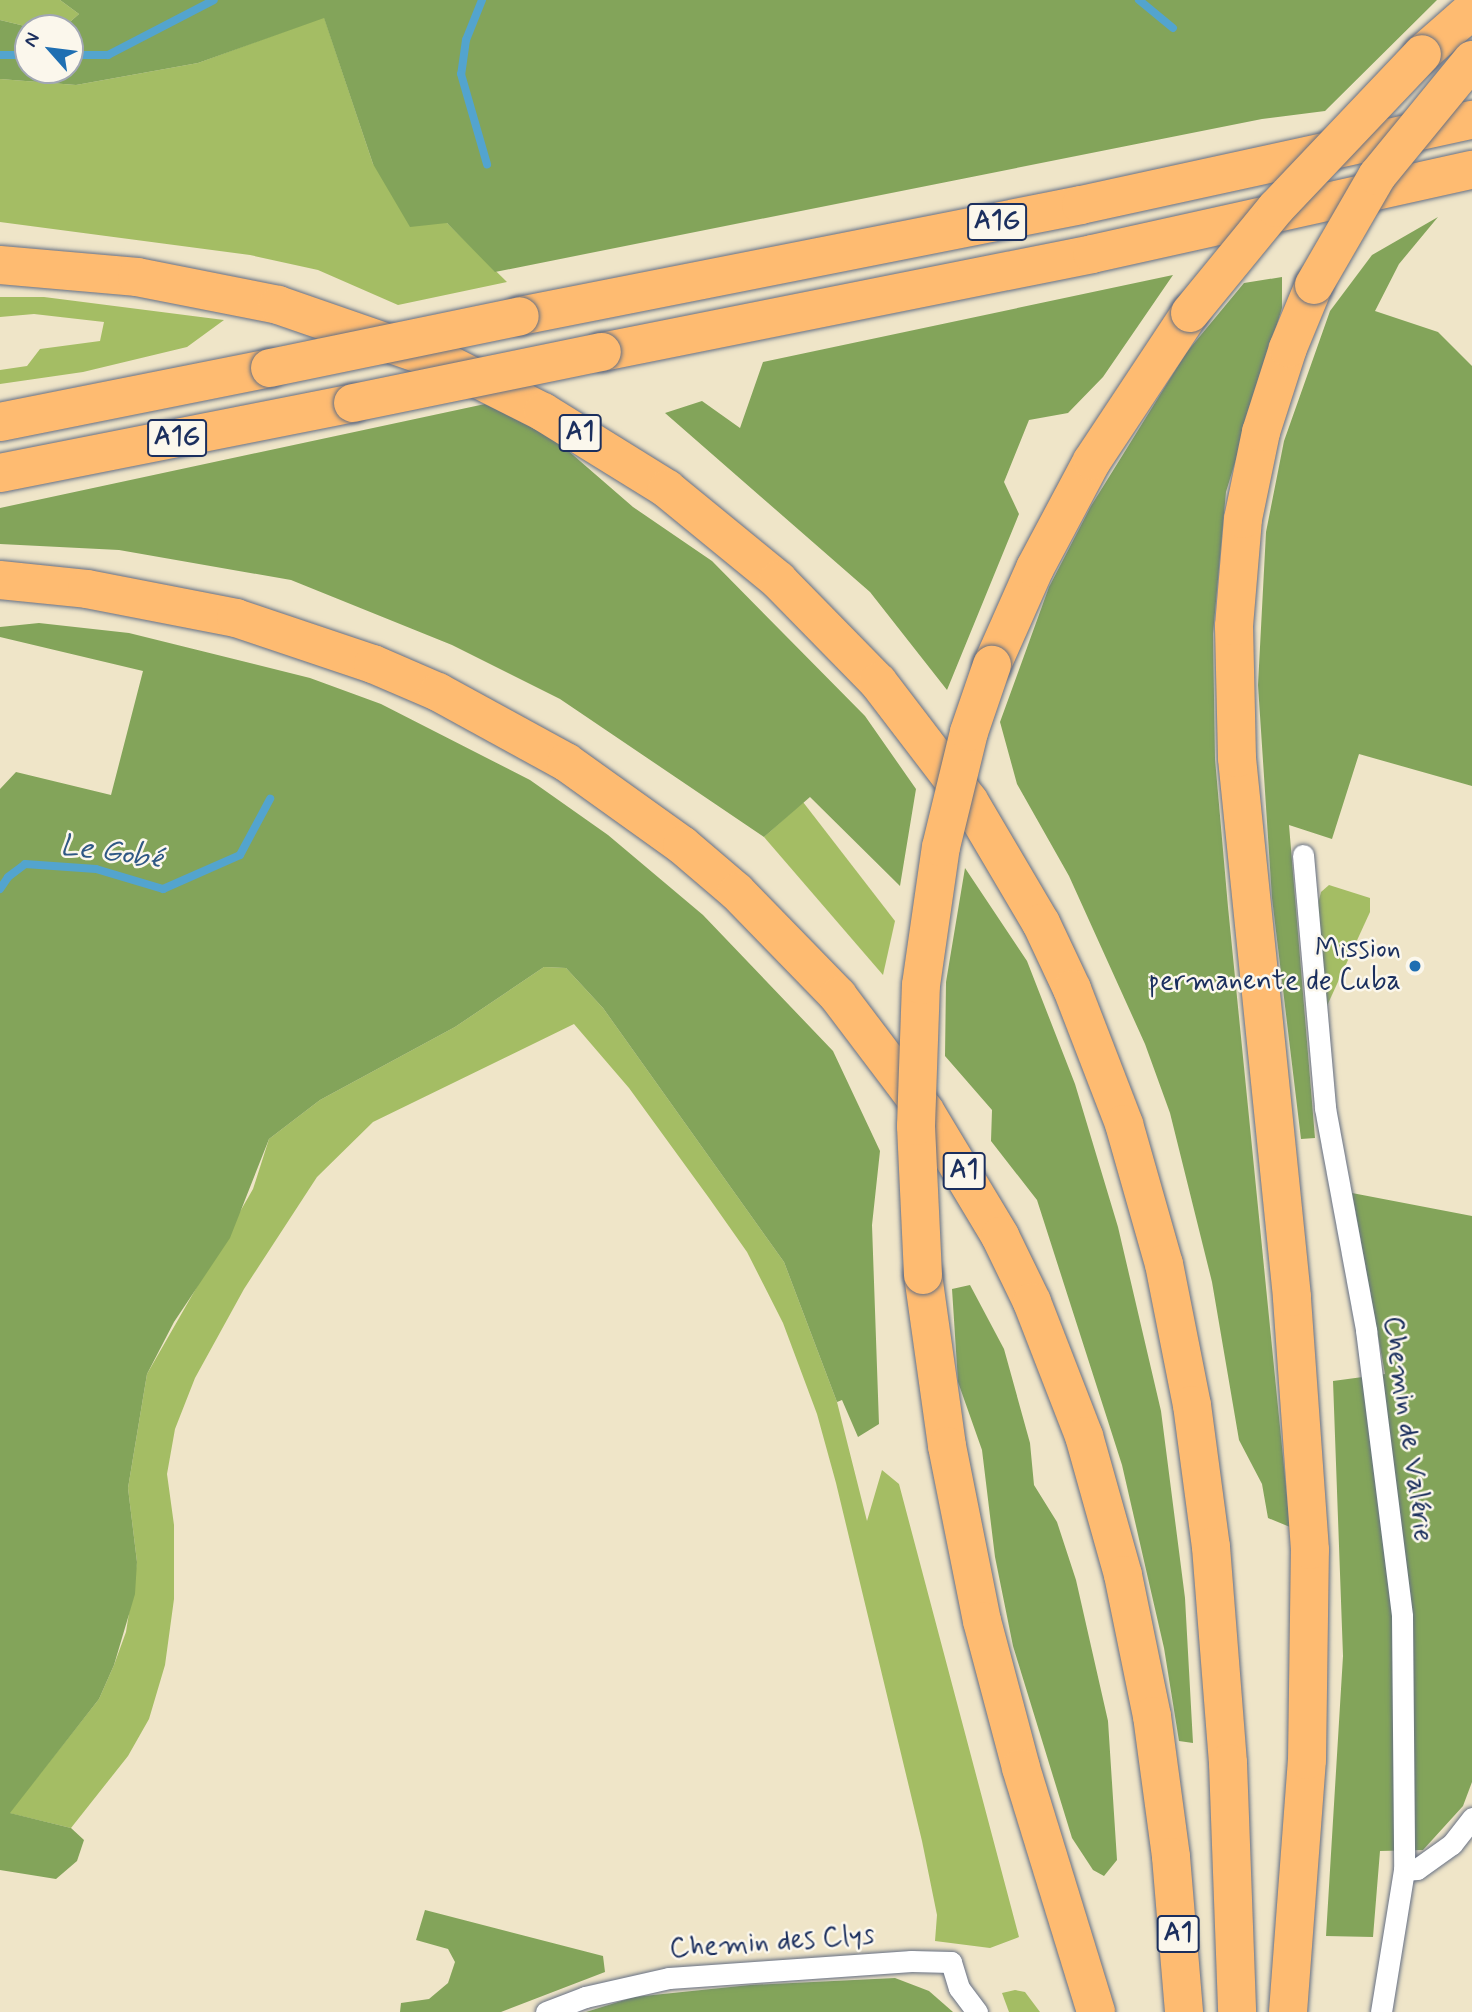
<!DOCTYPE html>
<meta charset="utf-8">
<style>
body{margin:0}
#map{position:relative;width:1472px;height:2012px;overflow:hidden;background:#efe5c8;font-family:Mynerve,sans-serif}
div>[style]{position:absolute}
.green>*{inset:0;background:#a4bd64}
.forest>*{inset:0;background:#83a45a}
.stream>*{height:8px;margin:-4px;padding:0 4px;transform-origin:4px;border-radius:4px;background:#53a4ce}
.roads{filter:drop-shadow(0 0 2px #656f83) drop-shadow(0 0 2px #656f83)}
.street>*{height:21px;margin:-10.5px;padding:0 10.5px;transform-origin:10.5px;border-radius:10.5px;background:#fff}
.highway>*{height:38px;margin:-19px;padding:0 19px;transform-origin:19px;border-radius:19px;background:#febb71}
.bridges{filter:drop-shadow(0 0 2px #656f83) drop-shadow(0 0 2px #656f83)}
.highway-bridge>*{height:38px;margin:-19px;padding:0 19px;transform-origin:19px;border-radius:19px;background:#febb71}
.dots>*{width:19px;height:19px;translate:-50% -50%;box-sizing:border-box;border:4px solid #fbf7ec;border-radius:50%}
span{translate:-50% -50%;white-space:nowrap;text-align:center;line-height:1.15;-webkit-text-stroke:5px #fbf7ec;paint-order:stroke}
.shield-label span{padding:2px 5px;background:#fbf7ec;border:2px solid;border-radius:5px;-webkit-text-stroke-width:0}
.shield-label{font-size:26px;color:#1b2f5e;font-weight:700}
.poi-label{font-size:28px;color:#1b2f5e}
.right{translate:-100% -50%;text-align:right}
.street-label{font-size:28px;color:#1b2f5e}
.water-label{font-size:30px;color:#2f5885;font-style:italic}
.north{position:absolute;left:14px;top:14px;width:70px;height:70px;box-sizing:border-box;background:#fbf7ec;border:2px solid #a1a7b3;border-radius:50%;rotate:298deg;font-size:19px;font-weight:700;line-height:28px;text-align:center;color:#1b2f5e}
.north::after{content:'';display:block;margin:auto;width:24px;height:32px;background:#1f6fb2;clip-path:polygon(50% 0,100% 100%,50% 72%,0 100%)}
</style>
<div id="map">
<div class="green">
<div style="clip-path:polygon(0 0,60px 0,79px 14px,63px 28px,33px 28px,0 20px)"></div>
<div style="clip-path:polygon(324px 17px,373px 164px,447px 223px,507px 282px,398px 305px,318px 270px,250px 255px,0 222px,0 79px,76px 85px,198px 63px)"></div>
<div style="clip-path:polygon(0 297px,44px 297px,224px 320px,187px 347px,83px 372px,0 384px,0 370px,27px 366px,40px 349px,100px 341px,104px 322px,34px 314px,0 317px)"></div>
<div style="clip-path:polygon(803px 802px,895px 921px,883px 975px,764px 837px)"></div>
<div style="clip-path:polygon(1329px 885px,1370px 898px,1370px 912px,1326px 1008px,1315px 916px,1321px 892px)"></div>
<div style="clip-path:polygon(544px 967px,566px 968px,603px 1008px,784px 1262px,837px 1402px,867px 1521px,882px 1470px,899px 1484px,1019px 1937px,990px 1948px,935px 1941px,937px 1915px,922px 1841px,836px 1483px,817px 1414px,783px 1323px,747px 1252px,709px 1198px,629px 1088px,574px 1024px,373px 1122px,317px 1177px,244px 1289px,195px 1378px,175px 1429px,167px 1474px,174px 1525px,174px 1599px,165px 1665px,149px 1719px,128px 1756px,71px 1828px,9px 1813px,99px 1699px,114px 1665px,126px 1632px,137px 1562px,128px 1488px,147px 1374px,253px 1189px,269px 1139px,320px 1100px,455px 1027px)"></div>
<div style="clip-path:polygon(1015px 1990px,1025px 1992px,1040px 2012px,1009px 2012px,1002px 1993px)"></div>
</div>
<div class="forest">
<div style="clip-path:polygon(60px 0,1437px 0,1325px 111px,1262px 119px,495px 272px,447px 223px,410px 227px,373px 164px,324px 18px,198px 63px,76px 85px,0 79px,0 20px,33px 28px,28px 28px,28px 70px,70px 70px,70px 28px,63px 28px,79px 14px)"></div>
<div style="clip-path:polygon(1438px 217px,1399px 264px,1375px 311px,1438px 332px,1472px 366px,1472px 786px,1359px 754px,1332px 839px,1289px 825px,1315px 1138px,1301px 1139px,1272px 898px,1258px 685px,1266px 532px,1284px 441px,1330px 311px,1372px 255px)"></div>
<div style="clip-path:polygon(1173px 275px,1103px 377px,1068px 413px,1029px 420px,1004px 482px,1019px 514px,947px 690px,870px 592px,665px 413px,702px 401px,740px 428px,763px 362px)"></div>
<div style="clip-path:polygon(1282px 277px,1282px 308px,1226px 492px,1213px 634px,1215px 759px,1228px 907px,1290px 1527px,1268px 1518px,1262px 1484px,1239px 1440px,1212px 1282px,1170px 1113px,1145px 1044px,1069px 876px,1017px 784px,1000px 722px,1049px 587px,1091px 506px,1186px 353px,1244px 283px)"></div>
<div style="clip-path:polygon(485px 404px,550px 435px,633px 507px,712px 561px,865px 716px,916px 789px,900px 886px,810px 797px,764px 837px,560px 699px,452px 645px,291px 580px,119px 550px,0 544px,0 508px)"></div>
<div style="clip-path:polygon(39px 623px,129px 633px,310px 678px,381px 704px,530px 780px,608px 835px,703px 915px,833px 1051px,880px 1151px,872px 1225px,879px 1424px,858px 1437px,842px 1400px,837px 1402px,784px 1262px,603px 1008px,566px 968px,544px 967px,455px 1027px,320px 1100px,269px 1139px,230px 1238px,174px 1322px,147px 1374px,128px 1488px,137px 1562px,135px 1594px,114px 1665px,99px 1699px,10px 1813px,71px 1828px,84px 1840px,77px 1861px,56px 1879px,0 1870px,0 789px,16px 772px,111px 795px,143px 671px,0 637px,0 627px)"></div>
<div style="clip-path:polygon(965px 868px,1027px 961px,1075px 1084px,1118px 1227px,1161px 1411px,1185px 1598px,1193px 1743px,1179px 1741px,1164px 1648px,1122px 1465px,1037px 1200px,991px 1141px,992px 1110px,945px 1056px,946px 982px)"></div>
<div style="clip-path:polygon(1352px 1193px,1472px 1216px,1472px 1782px,1463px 1806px,1423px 1850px,1380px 1851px,1373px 1937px,1326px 1936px,1343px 1656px,1333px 1381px,1385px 1374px)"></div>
<div style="clip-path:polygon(970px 1285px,1004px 1349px,1030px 1443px,1034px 1485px,1057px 1522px,1076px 1580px,1108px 1721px,1117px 1860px,1104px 1876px,1093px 1870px,1072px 1838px,1013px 1646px,995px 1557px,982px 1450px,958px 1382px,952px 1289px)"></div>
<div style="clip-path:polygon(425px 1910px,603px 1956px,605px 1972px,501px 2012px,400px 2012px,401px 2003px,429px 1999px,448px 1983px,455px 1962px,448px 1949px,416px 1940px)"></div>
<div style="clip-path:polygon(895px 1978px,929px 1991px,953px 2012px,586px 2012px,634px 1997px,750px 1985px)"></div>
</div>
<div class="stream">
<div style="left:482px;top:0;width:43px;rotate:111.8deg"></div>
<div style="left:466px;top:40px;width:34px;rotate:98deg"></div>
<div style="left:461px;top:74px;width:94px;rotate:73.9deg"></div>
<div style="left:1139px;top:0;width:44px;rotate:39.5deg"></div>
<div style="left:0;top:55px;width:28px"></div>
<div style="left:70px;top:55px;width:38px"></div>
<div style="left:108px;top:55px;width:119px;rotate:-27.4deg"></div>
<div style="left:0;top:889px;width:14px;rotate:-56deg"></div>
<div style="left:8px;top:877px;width:21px;rotate:-37deg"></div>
<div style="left:25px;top:864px;width:71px;rotate:4deg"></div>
<div style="left:96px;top:869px;width:70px;rotate:16.6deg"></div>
<div style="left:163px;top:889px;width:84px;rotate:-23.8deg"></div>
<div style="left:240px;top:855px;width:64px;rotate:-61.8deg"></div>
</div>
<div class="roads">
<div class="street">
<div style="left:1303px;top:855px;width:254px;rotate:85deg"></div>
<div style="left:1325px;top:1108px;width:226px;rotate:79.5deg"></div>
<div style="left:1366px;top:1330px;width:288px;rotate:82.8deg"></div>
<div style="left:1402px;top:1616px;width:254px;rotate:89.5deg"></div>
<div style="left:1404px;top:1870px;width:144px;rotate:99.2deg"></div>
<div style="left:1404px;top:1870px;width:13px;rotate:-4deg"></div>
<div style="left:1417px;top:1869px;width:43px;rotate:-35.5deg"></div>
<div style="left:1452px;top:1844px;width:33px;rotate:-52deg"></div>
<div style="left:546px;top:2012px;width:42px;rotate:-21deg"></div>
<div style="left:585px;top:1997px;width:86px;rotate:-12.7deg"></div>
<div style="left:669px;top:1978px;width:243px;rotate:-4deg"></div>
<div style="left:911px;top:1961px;width:40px;rotate:1.4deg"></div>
<div style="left:951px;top:1962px;width:27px;rotate:73deg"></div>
<div style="left:959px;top:1988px;width:30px;rotate:53deg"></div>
</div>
<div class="highway">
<div style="left:1422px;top:54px;width:67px;rotate:-41.3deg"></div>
<div style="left:0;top:265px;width:138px;rotate:5deg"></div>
<div style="left:137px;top:277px;width:144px;rotate:11.2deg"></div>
<div style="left:278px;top:305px;width:180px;rotate:19.1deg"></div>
<div style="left:448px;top:364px;width:106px;rotate:26.8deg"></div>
<div style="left:543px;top:412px;width:146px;rotate:31.8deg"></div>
<div style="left:667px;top:489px;width:144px;rotate:39.3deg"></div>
<div style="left:778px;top:580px;width:143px;rotate:45.6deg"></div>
<div style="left:878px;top:682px;width:150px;rotate:52.6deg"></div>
<div style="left:969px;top:801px;width:142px;rotate:59.5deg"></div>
<div style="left:1041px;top:923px;width:73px;rotate:64.8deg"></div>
<div style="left:1072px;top:989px;width:145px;rotate:68.9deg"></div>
<div style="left:1124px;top:1124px;width:146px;rotate:74.1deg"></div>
<div style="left:1164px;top:1264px;width:144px;rotate:78.8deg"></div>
<div style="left:1192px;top:1405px;width:143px;rotate:82.4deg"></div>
<div style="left:1211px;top:1547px;width:217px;rotate:85.5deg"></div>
<div style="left:1228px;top:1763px;width:249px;rotate:87.9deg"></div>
<div style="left:520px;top:316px;width:572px;rotate:-11.19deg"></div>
<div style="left:1081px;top:205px;width:400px;rotate:-12.3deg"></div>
<div style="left:602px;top:352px;width:500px;rotate:-11.3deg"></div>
<div style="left:1092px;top:254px;width:389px;rotate:-12.5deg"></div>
<div style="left:0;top:422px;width:275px;rotate:-11.3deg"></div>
<div style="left:0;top:473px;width:360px;rotate:-11.2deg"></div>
<div style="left:0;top:580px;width:87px;rotate:5.9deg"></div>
<div style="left:87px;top:589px;width:152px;rotate:11deg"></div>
<div style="left:236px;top:618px;width:145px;rotate:18.6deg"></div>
<div style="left:373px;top:664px;width:71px;rotate:23.3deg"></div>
<div style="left:438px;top:692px;width:146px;rotate:28.7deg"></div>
<div style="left:566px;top:762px;width:143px;rotate:35.6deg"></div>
<div style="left:682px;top:845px;width:72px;rotate:40.5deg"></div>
<div style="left:737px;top:892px;width:145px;rotate:45.8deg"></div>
<div style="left:838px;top:996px;width:144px;rotate:52.9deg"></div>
<div style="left:925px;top:1111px;width:146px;rotate:59deg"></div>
<div style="left:1000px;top:1236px;width:73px;rotate:64.1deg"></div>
<div style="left:1032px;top:1302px;width:144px;rotate:68.8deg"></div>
<div style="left:1084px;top:1436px;width:144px;rotate:74.3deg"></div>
<div style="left:1123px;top:1575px;width:144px;rotate:78.4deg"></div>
<div style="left:1152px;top:1716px;width:142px;rotate:82.3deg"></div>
<div style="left:1171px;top:1857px;width:156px;rotate:85.2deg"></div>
<div style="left:992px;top:665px;width:106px;rotate:-66.1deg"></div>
<div style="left:1035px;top:568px;width:121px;rotate:-62deg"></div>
<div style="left:1092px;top:461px;width:178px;rotate:-56.5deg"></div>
<div style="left:923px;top:1275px;width:173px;rotate:82deg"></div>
<div style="left:947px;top:1446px;width:178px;rotate:78.7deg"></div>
<div style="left:982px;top:1621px;width:152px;rotate:75.1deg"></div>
<div style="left:1021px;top:1768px;width:255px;rotate:72.9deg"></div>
<div style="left:1288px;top:2012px;width:253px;rotate:-85.7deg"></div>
<div style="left:1307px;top:1760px;width:210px;rotate:-89.2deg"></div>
<div style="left:1310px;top:1550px;width:254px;rotate:-94.1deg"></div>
<div style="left:1292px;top:1297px;width:542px;rotate:-95.83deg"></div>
<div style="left:1237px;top:758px;width:132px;rotate:-91.3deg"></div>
<div style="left:1234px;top:626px;width:107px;rotate:-85.2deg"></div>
<div style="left:1243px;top:519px;width:89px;rotate:-78.3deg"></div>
<div style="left:1261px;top:432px;width:88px;rotate:-72.2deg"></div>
<div style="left:1288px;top:348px;width:68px;rotate:-67.6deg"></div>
</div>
</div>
<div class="bridges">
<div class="highway-bridge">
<div style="left:1314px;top:285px;width:126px;rotate:-60deg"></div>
<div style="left:1377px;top:176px;width:150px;rotate:-50.7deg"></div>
<div style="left:1190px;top:313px;width:136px;rotate:-50.7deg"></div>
<div style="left:1276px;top:208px;width:212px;rotate:-46.5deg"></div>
<div style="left:270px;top:368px;width:255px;rotate:-11.7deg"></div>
<div style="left:353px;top:403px;width:254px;rotate:-11.6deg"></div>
<div style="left:923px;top:1275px;width:149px;rotate:-92.7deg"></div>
<div style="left:916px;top:1126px;width:141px;rotate:-88deg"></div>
<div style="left:921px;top:985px;width:139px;rotate:-81.8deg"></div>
<div style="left:941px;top:847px;width:118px;rotate:-76.3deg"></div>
<div style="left:969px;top:732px;width:71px;rotate:-71.1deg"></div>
</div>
</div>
<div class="dots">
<div style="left:1415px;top:966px;background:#1f6fb2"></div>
</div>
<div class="shield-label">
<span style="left:997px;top:222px">A1G</span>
<span style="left:580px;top:433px">A1</span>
<span style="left:177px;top:438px">A1G</span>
<span style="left:964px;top:1171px">A1</span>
<span style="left:1178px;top:1934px">A1</span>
</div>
<div class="poi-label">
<span class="right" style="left:1401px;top:966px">Mission<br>permanente de Cuba</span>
</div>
<div class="street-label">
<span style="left:1407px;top:1429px;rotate:82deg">Chemin de Valérie</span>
<span style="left:772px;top:1943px;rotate:-4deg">Chemin des Clys</span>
</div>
<div class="water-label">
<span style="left:111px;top:853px;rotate:8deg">Le Gobé</span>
</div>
<div class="north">N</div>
</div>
